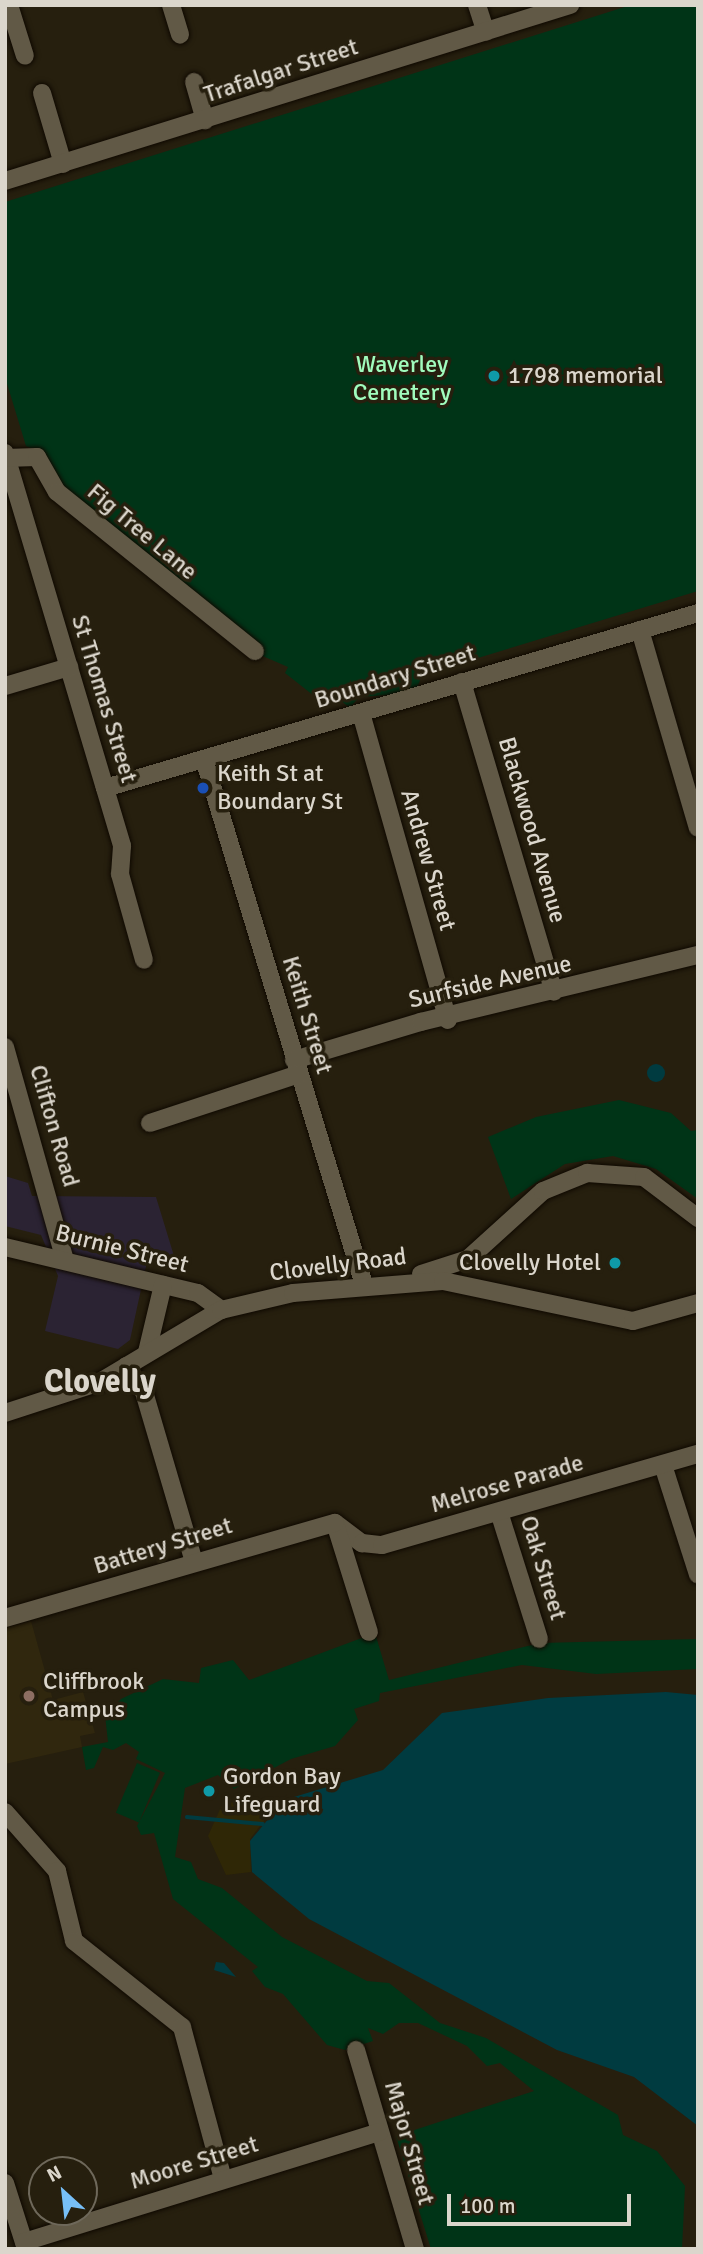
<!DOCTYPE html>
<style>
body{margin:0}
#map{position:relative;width:703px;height:2254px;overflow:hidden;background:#261f0e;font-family:Signika,sans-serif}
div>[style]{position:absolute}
.commercial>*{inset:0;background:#2b2333}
.built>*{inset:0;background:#30270e}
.green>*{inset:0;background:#003417;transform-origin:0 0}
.sand>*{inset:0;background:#2f2706}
.water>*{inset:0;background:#003b40}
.round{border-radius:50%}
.stream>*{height:3.5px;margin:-1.75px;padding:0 1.75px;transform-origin:1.75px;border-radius:1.75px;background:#003b40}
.roads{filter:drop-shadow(0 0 2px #0f0900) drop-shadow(0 0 2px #0f0900)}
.minor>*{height:18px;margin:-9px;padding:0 9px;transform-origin:9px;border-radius:9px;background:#615946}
.dots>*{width:19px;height:19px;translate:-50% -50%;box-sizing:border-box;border:4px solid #261f0e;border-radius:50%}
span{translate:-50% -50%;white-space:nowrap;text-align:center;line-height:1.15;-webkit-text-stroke:7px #261f0e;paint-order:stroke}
.street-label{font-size:24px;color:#dbd6cc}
.park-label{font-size:24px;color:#a0fcbd}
.poi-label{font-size:24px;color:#dbd6cc}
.left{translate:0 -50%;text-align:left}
.right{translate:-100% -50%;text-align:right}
.district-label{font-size:32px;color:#dbd6cc;font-weight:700}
.frame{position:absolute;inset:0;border:7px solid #dbd6cc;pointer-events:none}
.north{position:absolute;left:28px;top:2156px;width:70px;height:70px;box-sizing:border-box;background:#261f0e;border:2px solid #6e685a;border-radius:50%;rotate:333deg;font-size:19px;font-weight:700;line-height:28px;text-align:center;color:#dbd6cc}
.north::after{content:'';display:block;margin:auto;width:24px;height:32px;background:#77bff7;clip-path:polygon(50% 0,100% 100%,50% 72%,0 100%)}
.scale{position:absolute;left:447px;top:2194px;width:184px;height:32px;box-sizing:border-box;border:4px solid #dbd6cc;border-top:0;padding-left:9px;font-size:21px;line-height:24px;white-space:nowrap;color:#dbd6cc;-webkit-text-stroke:5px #261f0e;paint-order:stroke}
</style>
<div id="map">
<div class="commercial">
<div style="clip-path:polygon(5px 1176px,28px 1183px,32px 1196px,156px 1197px,178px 1269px,147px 1262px,130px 1340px,118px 1349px,45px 1331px,58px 1276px,41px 1235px,5px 1226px)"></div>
</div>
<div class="built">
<div style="clip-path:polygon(31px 1621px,53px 1700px,83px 1692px,95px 1733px,80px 1736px,82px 1747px,5px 1764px,5px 1628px)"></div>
</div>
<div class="green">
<div style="clip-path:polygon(631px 5px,698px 5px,698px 591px,422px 675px,417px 688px,402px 694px,359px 697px,350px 708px,328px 690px,318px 699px,285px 673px,288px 667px,249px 650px,64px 488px,41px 453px,26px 446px,5px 377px,5px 202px)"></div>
<div style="clip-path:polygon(619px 1100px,671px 1113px,691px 1131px,698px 1130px,698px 1199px,656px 1169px,613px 1156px,565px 1164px,511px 1199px,488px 1137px,536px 1117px)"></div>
<div style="clip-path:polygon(375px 1633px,389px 1680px,540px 1643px,698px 1639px,698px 1669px,596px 1674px,522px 1665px,380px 1693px,379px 1701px,354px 1709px,358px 1720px,335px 1746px,291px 1759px,234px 1789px,218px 1775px,185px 1788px,175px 1857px,191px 1862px,198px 1879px,222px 1888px,282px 1937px,367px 1981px,389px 1983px,440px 2023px,486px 2038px,618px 2115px,623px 2135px,657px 2151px,685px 2186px,682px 2249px,431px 2249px,396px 2136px,534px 2091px,500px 2063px,487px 2066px,467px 2046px,418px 2023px,399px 2023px,383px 2034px,368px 2028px,373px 2041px,345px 2050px,327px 2045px,283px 1994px,265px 1987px,252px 1971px,258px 1967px,173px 1899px,154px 1833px,141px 1835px,137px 1826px,165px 1773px,136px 1759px,139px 1752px,126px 1743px,113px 1750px,103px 1747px,94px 1768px,86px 1770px,82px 1747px,108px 1742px,105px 1715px,121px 1699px,163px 1679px,199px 1683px,201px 1668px,233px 1660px,249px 1680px)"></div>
<div style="left:137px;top:1763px;width:25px;height:54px;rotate:23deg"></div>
</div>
<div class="sand">
<div style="clip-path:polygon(240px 1799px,253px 1799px,271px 1812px,250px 1839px,251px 1872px,226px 1875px,208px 1836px,221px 1807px)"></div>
</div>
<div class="water">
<div class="round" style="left:647px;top:1064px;width:18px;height:18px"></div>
<div style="clip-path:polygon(666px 1692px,698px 1695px,698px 2126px,634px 2077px,557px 2050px,309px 1919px,252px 1872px,250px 1841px,284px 1800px,383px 1770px,442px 1713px,548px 1698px)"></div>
<div style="clip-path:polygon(216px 1962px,224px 1963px,236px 1977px,214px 1970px)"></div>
</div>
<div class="stream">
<div style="left:187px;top:1817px;width:76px;rotate:5.3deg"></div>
</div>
<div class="roads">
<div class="minor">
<div style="left:9px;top:5px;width:53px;rotate:72.6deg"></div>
<div style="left:171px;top:5px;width:31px;rotate:73deg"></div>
<div style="left:477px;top:5px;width:28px;rotate:72deg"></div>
<div style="left:194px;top:82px;width:40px;rotate:74deg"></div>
<div style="left:42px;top:93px;width:74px;rotate:73.5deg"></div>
<div style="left:5px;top:181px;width:592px;rotate:-17.3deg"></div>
<div style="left:5px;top:453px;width:410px;rotate:73.4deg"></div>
<div style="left:122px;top:846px;width:28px;rotate:94deg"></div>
<div style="left:120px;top:874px;width:89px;rotate:74.4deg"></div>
<div style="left:5px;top:458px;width:32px;rotate:-2deg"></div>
<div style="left:37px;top:457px;width:40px;rotate:60.3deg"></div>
<div style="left:57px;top:492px;width:254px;rotate:38.8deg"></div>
<div style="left:640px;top:630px;width:206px;rotate:73.7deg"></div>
<div style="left:462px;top:682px;width:323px;rotate:73.5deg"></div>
<div style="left:5px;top:686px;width:67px;rotate:-16.5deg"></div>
<div style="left:361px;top:713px;width:319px;rotate:74.2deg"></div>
<div style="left:204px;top:759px;width:550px;rotate:73.08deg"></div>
<div style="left:105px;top:788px;width:618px;rotate:-16.44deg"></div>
<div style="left:5px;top:1047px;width:221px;rotate:74.3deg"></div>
<div style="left:294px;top:1060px;width:133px;rotate:-16.7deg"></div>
<div style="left:421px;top:1022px;width:285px;rotate:-13.6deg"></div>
<div style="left:150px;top:1123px;width:157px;rotate:-18.2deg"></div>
<div style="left:5px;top:1247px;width:198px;rotate:13.4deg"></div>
<div style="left:198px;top:1293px;width:29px;rotate:36deg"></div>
<div style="left:421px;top:1274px;width:49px;rotate:-17.7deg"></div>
<div style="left:468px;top:1259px;width:101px;rotate:-42.2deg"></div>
<div style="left:543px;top:1191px;width:48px;rotate:-22.2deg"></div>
<div style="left:587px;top:1173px;width:57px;rotate:4deg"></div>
<div style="left:644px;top:1177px;width:68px;rotate:37.2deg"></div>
<div style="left:147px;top:1352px;width:69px;rotate:-76.6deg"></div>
<div style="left:126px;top:1366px;width:32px;rotate:55deg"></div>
<div style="left:144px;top:1392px;width:177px;rotate:73.6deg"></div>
<div style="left:5px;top:1413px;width:100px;rotate:-18.1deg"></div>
<div style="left:100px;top:1382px;width:141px;rotate:-30.8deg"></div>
<div style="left:221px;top:1310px;width:74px;rotate:-13.3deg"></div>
<div style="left:293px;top:1293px;width:150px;rotate:-4.6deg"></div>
<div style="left:443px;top:1281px;width:194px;rotate:11.9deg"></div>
<div style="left:633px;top:1321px;width:67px;rotate:-15.5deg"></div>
<div style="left:663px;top:1465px;width:115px;rotate:72.3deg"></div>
<div style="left:499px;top:1512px;width:133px;rotate:72.5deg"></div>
<div style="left:335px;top:1523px;width:34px;rotate:37deg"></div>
<div style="left:362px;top:1543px;width:20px;rotate:6deg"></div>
<div style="left:382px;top:1545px;width:329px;rotate:-16.1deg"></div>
<div style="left:335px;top:1523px;width:114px;rotate:72.7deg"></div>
<div style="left:5px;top:1618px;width:343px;rotate:-16.1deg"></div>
<div style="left:5px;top:1812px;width:79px;rotate:48.6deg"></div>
<div style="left:57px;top:1871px;width:72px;rotate:76.3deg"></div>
<div style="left:74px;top:1941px;width:138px;rotate:38.5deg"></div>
<div style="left:182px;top:2027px;width:157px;rotate:74.9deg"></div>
<div style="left:356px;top:2050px;width:208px;rotate:73.5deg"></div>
<div style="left:5px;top:2183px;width:69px;rotate:72.3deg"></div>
<div style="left:24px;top:2242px;width:372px;rotate:-17.2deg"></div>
</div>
</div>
<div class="dots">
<div style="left:494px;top:376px;background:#0f9aa8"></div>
<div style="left:203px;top:788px;background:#1a4fb4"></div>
<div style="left:615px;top:1263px;background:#0f9aa8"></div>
<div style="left:29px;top:1696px;background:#8d6e63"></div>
<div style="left:209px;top:1791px;background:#0f9aa8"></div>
</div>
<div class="street-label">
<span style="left:281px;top:71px;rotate:-18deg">Trafalgar Street</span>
<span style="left:142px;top:532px;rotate:40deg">Fig Tree Lane</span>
<span style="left:395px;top:677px;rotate:-17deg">Boundary Street</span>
<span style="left:104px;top:699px;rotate:73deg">St Thomas Street</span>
<span style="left:532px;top:830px;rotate:74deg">Blackwood Avenue</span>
<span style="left:428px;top:860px;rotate:74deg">Andrew Street</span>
<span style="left:490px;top:982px;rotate:-13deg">Surfside Avenue</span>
<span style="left:307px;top:1015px;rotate:73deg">Keith Street</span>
<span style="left:54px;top:1126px;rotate:74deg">Clifton Road</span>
<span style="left:122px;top:1249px;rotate:14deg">Burnie Street</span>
<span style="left:338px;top:1265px;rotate:-7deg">Clovelly Road</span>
<span style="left:507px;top:1484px;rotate:-16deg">Melrose Parade</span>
<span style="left:163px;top:1546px;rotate:-17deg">Battery Street</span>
<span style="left:543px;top:1568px;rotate:73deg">Oak Street</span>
<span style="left:409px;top:2143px;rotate:74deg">Major Street</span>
<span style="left:194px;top:2163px;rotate:-17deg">Moore Street</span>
</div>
<div class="park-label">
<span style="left:402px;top:379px">Waverley<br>Cemetery</span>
</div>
<div class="poi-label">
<span class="left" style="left:508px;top:376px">1798 memorial</span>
<span class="left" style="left:217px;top:788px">Keith St at<br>Boundary St</span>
<span class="right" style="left:601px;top:1263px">Clovelly Hotel</span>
<span class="left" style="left:43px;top:1696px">Cliffbrook<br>Campus</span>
<span class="left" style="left:223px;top:1791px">Gordon Bay<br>Lifeguard</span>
</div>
<div class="district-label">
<span style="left:100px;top:1382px">Clovelly</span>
</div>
<div class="frame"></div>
<div class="north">N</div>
<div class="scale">100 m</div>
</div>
